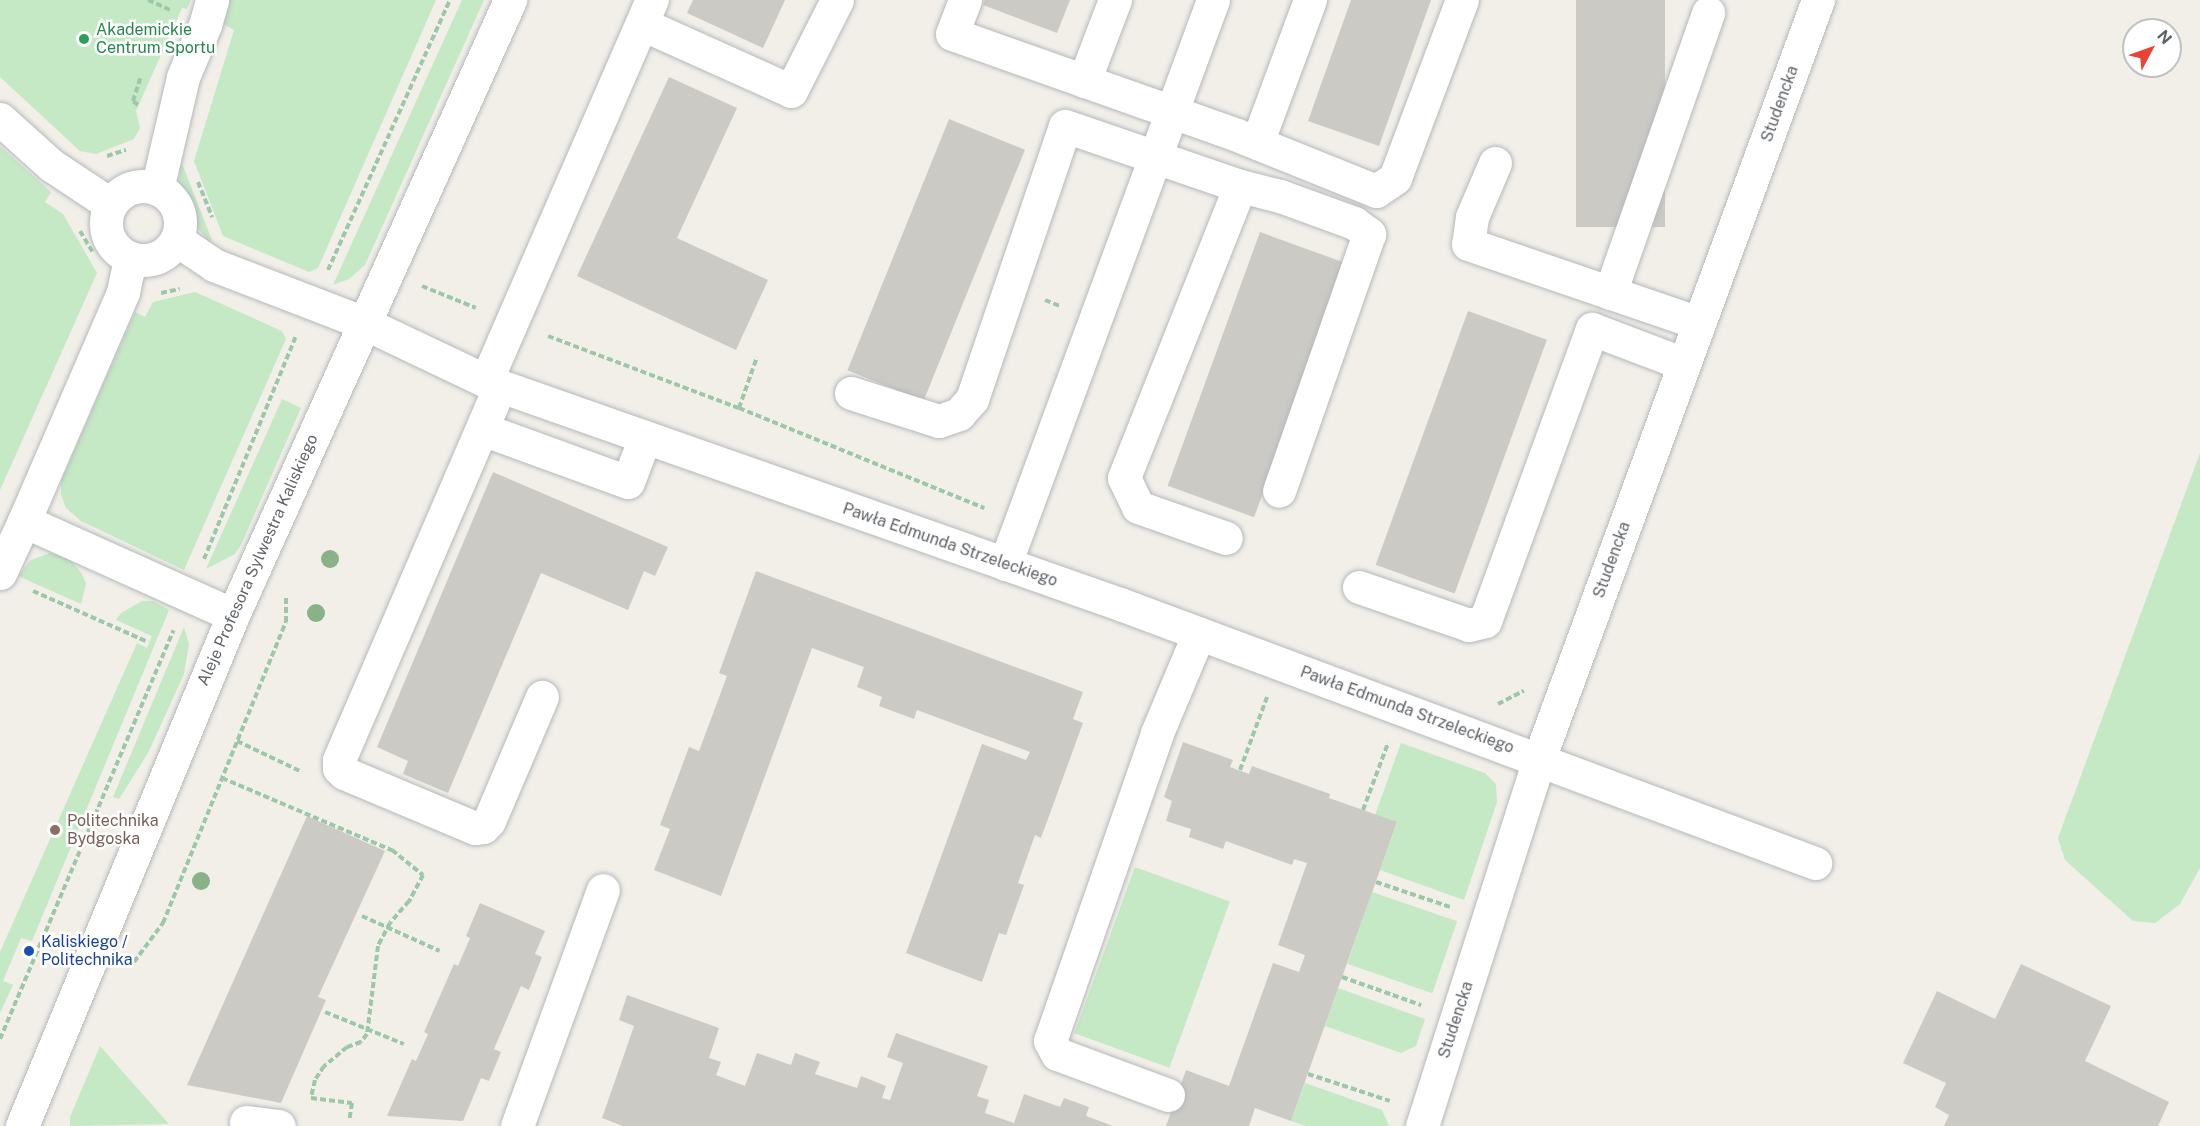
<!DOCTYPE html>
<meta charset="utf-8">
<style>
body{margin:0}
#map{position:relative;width:2200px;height:1126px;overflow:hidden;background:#f1efe8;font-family:"Public Sans",sans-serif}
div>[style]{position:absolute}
.green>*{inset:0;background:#c5e8c5;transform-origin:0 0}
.building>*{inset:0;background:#cccac5;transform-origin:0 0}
.path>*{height:4px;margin-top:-2px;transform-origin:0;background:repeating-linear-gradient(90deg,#9cc7a9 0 6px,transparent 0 9px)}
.roads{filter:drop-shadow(0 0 2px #b5b8bc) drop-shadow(0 0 2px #b5b8bc)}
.minor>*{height:33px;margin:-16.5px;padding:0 16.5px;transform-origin:16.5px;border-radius:16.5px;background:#fff}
.minor>.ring{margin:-16.5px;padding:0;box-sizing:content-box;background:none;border:33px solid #fff;border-radius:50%}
.trees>*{width:18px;height:18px;margin:-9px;border-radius:50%;background:#89b387}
.dots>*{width:16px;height:16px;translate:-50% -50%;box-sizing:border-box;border:3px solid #fff;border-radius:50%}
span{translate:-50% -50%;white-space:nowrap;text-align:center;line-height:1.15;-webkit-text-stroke:5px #fff;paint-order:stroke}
.leisure-label{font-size:16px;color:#27864d}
.left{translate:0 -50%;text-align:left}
.street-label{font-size:16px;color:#5f6368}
.education-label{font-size:16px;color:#785e54}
.transit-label{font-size:16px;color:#164399}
.north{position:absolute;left:2122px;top:18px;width:60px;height:60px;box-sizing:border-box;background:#fff;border:2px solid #bfc1c3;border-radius:50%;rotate:49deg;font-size:16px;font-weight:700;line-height:24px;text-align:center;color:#5f6368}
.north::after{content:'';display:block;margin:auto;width:21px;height:27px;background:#ea4335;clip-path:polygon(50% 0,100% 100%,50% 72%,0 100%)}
</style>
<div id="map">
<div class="green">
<div style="clip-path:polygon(0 0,191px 0,187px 9px,182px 8px,136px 111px,140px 128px,134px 139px,96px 154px,80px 151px,0 77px)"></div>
<div style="clip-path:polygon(227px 0,436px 0,318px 268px,309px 272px,223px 236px,194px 161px,234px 30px,223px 24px)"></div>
<div style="clip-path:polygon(462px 0,484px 0,365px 265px,349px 279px,333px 285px)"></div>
<div style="clip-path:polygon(0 146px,51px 192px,45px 202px,63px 214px,97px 273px,0 490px)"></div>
<div style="clip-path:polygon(180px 166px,183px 166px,212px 240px,209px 242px,194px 224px,179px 190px)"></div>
<div style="clip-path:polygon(195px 292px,282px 331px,286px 339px,184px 570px,81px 521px,66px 508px,61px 495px,61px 481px,135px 312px,145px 317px,153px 302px)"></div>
<div style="clip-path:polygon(282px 399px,301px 408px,241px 545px,235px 554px,206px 569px)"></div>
<div style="clip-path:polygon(2200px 453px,2200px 868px,2180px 904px,2155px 923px,2133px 921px,2065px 860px,2058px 838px)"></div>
<div style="clip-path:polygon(50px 553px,69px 558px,82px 574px,86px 584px,81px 604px,18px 576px,31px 560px)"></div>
<div style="clip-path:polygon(142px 601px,153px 601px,169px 610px,32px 941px,21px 938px,3px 981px,13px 985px,0 1013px,0 952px,137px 643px,147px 648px,152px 636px,116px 620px,121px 613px)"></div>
<div style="clip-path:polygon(184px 627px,189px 644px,184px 674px,148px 753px,119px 799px,113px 797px)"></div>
<div style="clip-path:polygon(1401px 743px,1485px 773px,1496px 784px,1497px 802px,1464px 900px,1380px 870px,1397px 823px,1375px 815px)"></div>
<div style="left:1135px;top:867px;width:101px;height:177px;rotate:20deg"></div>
<div style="left:1372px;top:892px;width:90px;height:76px;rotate:19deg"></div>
<div style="clip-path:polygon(1338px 988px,1425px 1019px,1416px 1046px,1401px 1053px,1325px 1026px)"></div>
<div style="clip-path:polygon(100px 1046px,169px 1124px,70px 1126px,70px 1117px)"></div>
<div style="clip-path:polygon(1305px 1083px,1382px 1110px,1389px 1126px,1306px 1126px,1291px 1121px)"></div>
</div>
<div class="building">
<div style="clip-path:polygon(693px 0,785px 0,763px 48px,687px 13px)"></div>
<div style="clip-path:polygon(985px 0,1070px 0,1057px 33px,983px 5px)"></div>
<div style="clip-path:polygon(1351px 0,1431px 0,1379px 146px,1308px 121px)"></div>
<div style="left:1576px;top:0;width:89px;height:227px"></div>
<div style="clip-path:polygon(669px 77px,737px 108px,677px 238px,768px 280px,736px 350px,577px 276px)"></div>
<div style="left:949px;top:119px;width:82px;height:271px;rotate:22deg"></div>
<div style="left:1260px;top:232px;width:92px;height:270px;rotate:20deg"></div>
<div style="left:1468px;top:311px;width:84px;height:270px;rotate:20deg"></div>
<div style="clip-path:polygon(493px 472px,668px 547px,655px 576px,644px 571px,628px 610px,541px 573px,448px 793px,403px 774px,408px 761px,377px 747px)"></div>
<div style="clip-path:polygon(756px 571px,1083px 692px,1073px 719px,1083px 723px,1041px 838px,1035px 835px,1018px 883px,1024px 885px,1006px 935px,999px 933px,982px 982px,906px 953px,982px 744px,1026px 760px,1030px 752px,917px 710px,914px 719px,879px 706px,882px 697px,857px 687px,864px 667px,812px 648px,721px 896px,654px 870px,670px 829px,660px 825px,689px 747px,699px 751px,727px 676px,719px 673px)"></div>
<div style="clip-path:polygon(1183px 742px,1233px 760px,1230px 767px,1249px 774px,1252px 766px,1330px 794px,1329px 798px,1397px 822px,1291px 1121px,1255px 1108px,1249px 1126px,1166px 1126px,1186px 1070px,1229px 1086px,1273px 963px,1299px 972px,1305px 955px,1278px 945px,1307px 863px,1294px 859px,1292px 865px,1226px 841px,1223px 849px,1189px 837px,1191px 829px,1166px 821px,1172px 801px,1164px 797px)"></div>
<div style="clip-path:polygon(307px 816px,385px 851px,318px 997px,326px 1000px,281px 1103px,187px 1085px)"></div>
<div style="clip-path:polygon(480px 903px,545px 931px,535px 954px,542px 957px,529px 990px,521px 986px,494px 1049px,501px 1052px,489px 1081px,481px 1078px,463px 1121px,387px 1116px,412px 1059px,416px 1061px,428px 1034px,424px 1032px,454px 964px,458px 966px,470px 938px,466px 936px)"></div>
<div style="clip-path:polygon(2021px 964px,2111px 1006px,2085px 1061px,2169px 1102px,2158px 1126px,1944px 1126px,1949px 1115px,1935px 1107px,1946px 1083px,1903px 1063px,1937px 991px,1995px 1019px)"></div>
<div style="clip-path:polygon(627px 995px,719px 1028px,709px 1058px,721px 1062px,716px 1075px,745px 1086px,757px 1053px,791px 1065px,795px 1053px,820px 1062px,815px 1074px,857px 1088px,861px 1076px,886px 1086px,882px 1098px,890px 1100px,903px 1063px,887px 1057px,896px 1033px,988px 1066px,977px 1096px,989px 1100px,985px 1113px,1014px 1123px,1024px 1094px,1060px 1107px,1064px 1098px,1089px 1107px,1086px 1116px,1113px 1126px,623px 1126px,602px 1118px,634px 1026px,619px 1020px)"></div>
</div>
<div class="path">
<div style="left:148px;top:0;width:24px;rotate:24deg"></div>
<div style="left:138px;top:105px;width:6px;rotate:-141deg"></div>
<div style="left:133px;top:101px;width:25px;rotate:-72deg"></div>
<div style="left:107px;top:156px;width:20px;rotate:-18deg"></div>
<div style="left:198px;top:182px;width:38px;rotate:68deg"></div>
<div style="left:80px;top:231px;width:26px;rotate:59deg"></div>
<div style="left:328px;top:270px;width:296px;rotate:-65.7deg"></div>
<div style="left:422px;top:286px;width:58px;rotate:22.2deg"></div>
<div style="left:161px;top:293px;width:19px;rotate:-12deg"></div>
<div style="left:1045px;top:300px;width:16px;rotate:22deg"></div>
<div style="left:548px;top:336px;width:204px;rotate:20.7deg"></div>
<div style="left:739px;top:408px;width:54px;rotate:-70.6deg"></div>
<div style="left:739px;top:408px;width:265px;rotate:22.2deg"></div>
<div style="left:204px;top:559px;width:241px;rotate:-67.6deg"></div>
<div style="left:33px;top:591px;width:126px;rotate:23.9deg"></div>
<div style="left:1498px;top:704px;width:29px;rotate:-27deg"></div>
<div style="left:237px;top:741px;width:72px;rotate:25.5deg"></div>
<div style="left:1240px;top:770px;width:78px;rotate:-69.7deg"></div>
<div style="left:222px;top:778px;width:185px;rotate:23deg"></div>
<div style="left:392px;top:850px;width:40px;rotate:39deg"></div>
<div style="left:423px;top:875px;width:30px;rotate:118deg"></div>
<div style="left:409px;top:901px;width:29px;rotate:131deg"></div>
<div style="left:390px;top:923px;width:26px;rotate:118deg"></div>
<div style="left:378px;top:946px;width:89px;rotate:97.1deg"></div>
<div style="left:367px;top:1034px;width:10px;rotate:127deg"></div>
<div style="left:361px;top:1042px;width:15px;rotate:160deg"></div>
<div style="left:347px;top:1047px;width:30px;rotate:140deg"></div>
<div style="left:324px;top:1066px;width:17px;rotate:123deg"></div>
<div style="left:315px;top:1080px;width:18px;rotate:103deg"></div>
<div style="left:311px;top:1098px;width:41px;rotate:7deg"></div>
<div style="left:352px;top:1103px;width:18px;rotate:99deg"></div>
<div style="left:1363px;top:810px;width:72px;rotate:-69.5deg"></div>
<div style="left:1376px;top:882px;width:81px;rotate:18.7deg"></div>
<div style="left:362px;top:916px;width:85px;rotate:24.2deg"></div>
<div style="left:134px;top:962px;width:49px;rotate:-53.4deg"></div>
<div style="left:163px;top:923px;width:325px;rotate:-67.8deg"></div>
<div style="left:286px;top:622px;width:27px;rotate:-90deg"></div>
<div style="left:1342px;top:977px;width:84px;rotate:19.5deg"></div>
<div style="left:325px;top:1012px;width:85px;rotate:22.1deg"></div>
<div style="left:0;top:1039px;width:444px;rotate:-67deg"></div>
<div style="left:1308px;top:1074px;width:86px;rotate:18.2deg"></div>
</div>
<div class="roads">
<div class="minor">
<div style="left:965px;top:0;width:36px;rotate:111deg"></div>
<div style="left:952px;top:34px;width:302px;rotate:19.5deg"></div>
<div style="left:1237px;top:135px;width:150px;rotate:21.9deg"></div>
<div style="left:1376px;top:191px;width:23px;rotate:-34deg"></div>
<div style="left:1395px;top:178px;width:190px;rotate:-69.4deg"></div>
<div style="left:642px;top:24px;width:163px;rotate:24.2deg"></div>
<div style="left:791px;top:91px;width:102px;rotate:-63.2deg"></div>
<div style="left:1084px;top:81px;width:87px;rotate:-69.1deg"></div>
<div style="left:0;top:119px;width:69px;rotate:42deg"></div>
<div style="left:51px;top:165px;width:71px;rotate:33.5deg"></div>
<div style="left:1257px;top:143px;width:153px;rotate:-69.7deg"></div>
<div style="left:1495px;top:163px;width:59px;rotate:113.1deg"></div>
<div style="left:1472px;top:217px;width:27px;rotate:98deg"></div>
<div style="left:1468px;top:244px;width:244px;rotate:18.9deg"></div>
<div class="ring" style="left:106px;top:186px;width:41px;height:41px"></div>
<div style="left:1240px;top:186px;width:41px;rotate:14deg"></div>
<div style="left:1280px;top:196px;width:79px;rotate:20deg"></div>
<div style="left:1354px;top:223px;width:19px;rotate:36deg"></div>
<div style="left:1369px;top:234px;width:272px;rotate:109.3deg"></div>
<div style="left:157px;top:189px;width:115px;rotate:-76.9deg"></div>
<div style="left:183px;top:77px;width:56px;rotate:-67.1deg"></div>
<div style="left:205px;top:25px;width:26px;rotate:-74deg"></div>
<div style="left:177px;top:240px;width:45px;rotate:34deg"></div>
<div style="left:214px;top:265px;width:161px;rotate:21.1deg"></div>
<div style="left:364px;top:323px;width:135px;rotate:25.4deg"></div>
<div style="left:486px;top:381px;width:672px;rotate:19.38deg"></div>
<div style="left:1120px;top:604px;width:742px;rotate:20.44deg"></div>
<div style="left:1610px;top:293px;width:297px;rotate:-70.7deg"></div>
<div style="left:486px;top:381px;width:416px;rotate:-66.5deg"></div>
<div style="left:500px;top:386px;width:407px;rotate:113.3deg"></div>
<div style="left:339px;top:760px;width:8px;rotate:90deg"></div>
<div style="left:339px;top:768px;width:7px;rotate:45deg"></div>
<div style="left:344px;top:773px;width:142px;rotate:22.8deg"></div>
<div style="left:475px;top:828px;width:8px;rotate:-7deg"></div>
<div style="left:483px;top:827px;width:8px;rotate:-45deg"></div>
<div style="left:489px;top:821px;width:135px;rotate:-66.9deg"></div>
<div style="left:851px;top:393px;width:92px;rotate:17.7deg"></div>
<div style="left:939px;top:421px;width:21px;rotate:-19deg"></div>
<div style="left:959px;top:414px;width:20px;rotate:-49deg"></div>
<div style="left:972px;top:399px;width:288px;rotate:-71.2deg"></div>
<div style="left:1065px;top:126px;width:185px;rotate:18.9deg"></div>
<div style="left:1240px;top:186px;width:314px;rotate:111.7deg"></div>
<div style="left:1124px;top:478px;width:32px;rotate:64deg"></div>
<div style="left:1138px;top:507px;width:93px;rotate:19.4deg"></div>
<div style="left:482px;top:429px;width:155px;rotate:20deg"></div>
<div style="left:628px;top:482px;width:48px;rotate:-69.3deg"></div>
<div style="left:24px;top:521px;width:249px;rotate:-66.6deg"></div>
<div style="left:123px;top:292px;width:35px;rotate:-78deg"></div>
<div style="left:1005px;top:564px;width:601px;rotate:-69.76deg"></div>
<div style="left:0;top:573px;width:57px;rotate:-65.2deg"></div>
<div style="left:24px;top:521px;width:229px;rotate:24.2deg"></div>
<div style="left:1359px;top:587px;width:116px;rotate:19.1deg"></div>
<div style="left:1469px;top:625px;width:16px;rotate:-14deg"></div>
<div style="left:1485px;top:621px;width:311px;rotate:-69.9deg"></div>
<div style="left:1592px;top:329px;width:98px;rotate:20.8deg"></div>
<div style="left:1168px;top:1095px;width:118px;rotate:-159.7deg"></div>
<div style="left:1057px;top:1054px;width:15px;rotate:-118deg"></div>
<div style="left:1050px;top:1041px;width:326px;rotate:-70.8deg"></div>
<div style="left:1157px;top:733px;width:108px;rotate:-67.2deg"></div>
<div style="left:246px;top:1122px;width:33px;rotate:7deg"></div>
<div style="left:22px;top:1126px;width:553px;rotate:-67.56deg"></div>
<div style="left:233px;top:615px;width:675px;rotate:-65.75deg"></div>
<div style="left:517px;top:1126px;width:251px;rotate:-70deg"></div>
<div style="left:1422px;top:1126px;width:385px;rotate:-72.3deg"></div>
<div style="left:1539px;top:759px;width:809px;rotate:-69.82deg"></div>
</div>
</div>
<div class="trees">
<div style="left:330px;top:559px"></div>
<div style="left:316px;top:613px"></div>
<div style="left:201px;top:881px"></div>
</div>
<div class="dots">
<div style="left:84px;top:39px;background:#2e9e5b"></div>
<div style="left:55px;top:830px;background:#8d6e63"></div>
<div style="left:29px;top:951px;background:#1a4fb4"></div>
</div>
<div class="leisure-label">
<span class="left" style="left:96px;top:39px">Akademickie<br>Centrum Sportu</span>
</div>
<div class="street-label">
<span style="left:1780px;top:104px;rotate:-70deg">Studencka</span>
<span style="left:950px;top:545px;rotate:19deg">Pawła Edmunda Strzeleckiego</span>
<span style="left:258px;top:560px;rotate:-66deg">Aleje Profesora Sylwestra Kaliskiego</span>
<span style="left:1612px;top:560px;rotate:-70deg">Studencka</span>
<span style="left:1407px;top:710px;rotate:20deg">Pawła Edmunda Strzeleckiego</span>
<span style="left:1456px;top:1020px;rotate:-72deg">Studencka</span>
</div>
<div class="education-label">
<span class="left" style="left:67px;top:830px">Politechnika<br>Bydgoska</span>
</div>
<div class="transit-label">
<span class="left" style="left:41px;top:951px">Kaliskiego /<br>Politechnika</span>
</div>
<div class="north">N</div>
</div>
